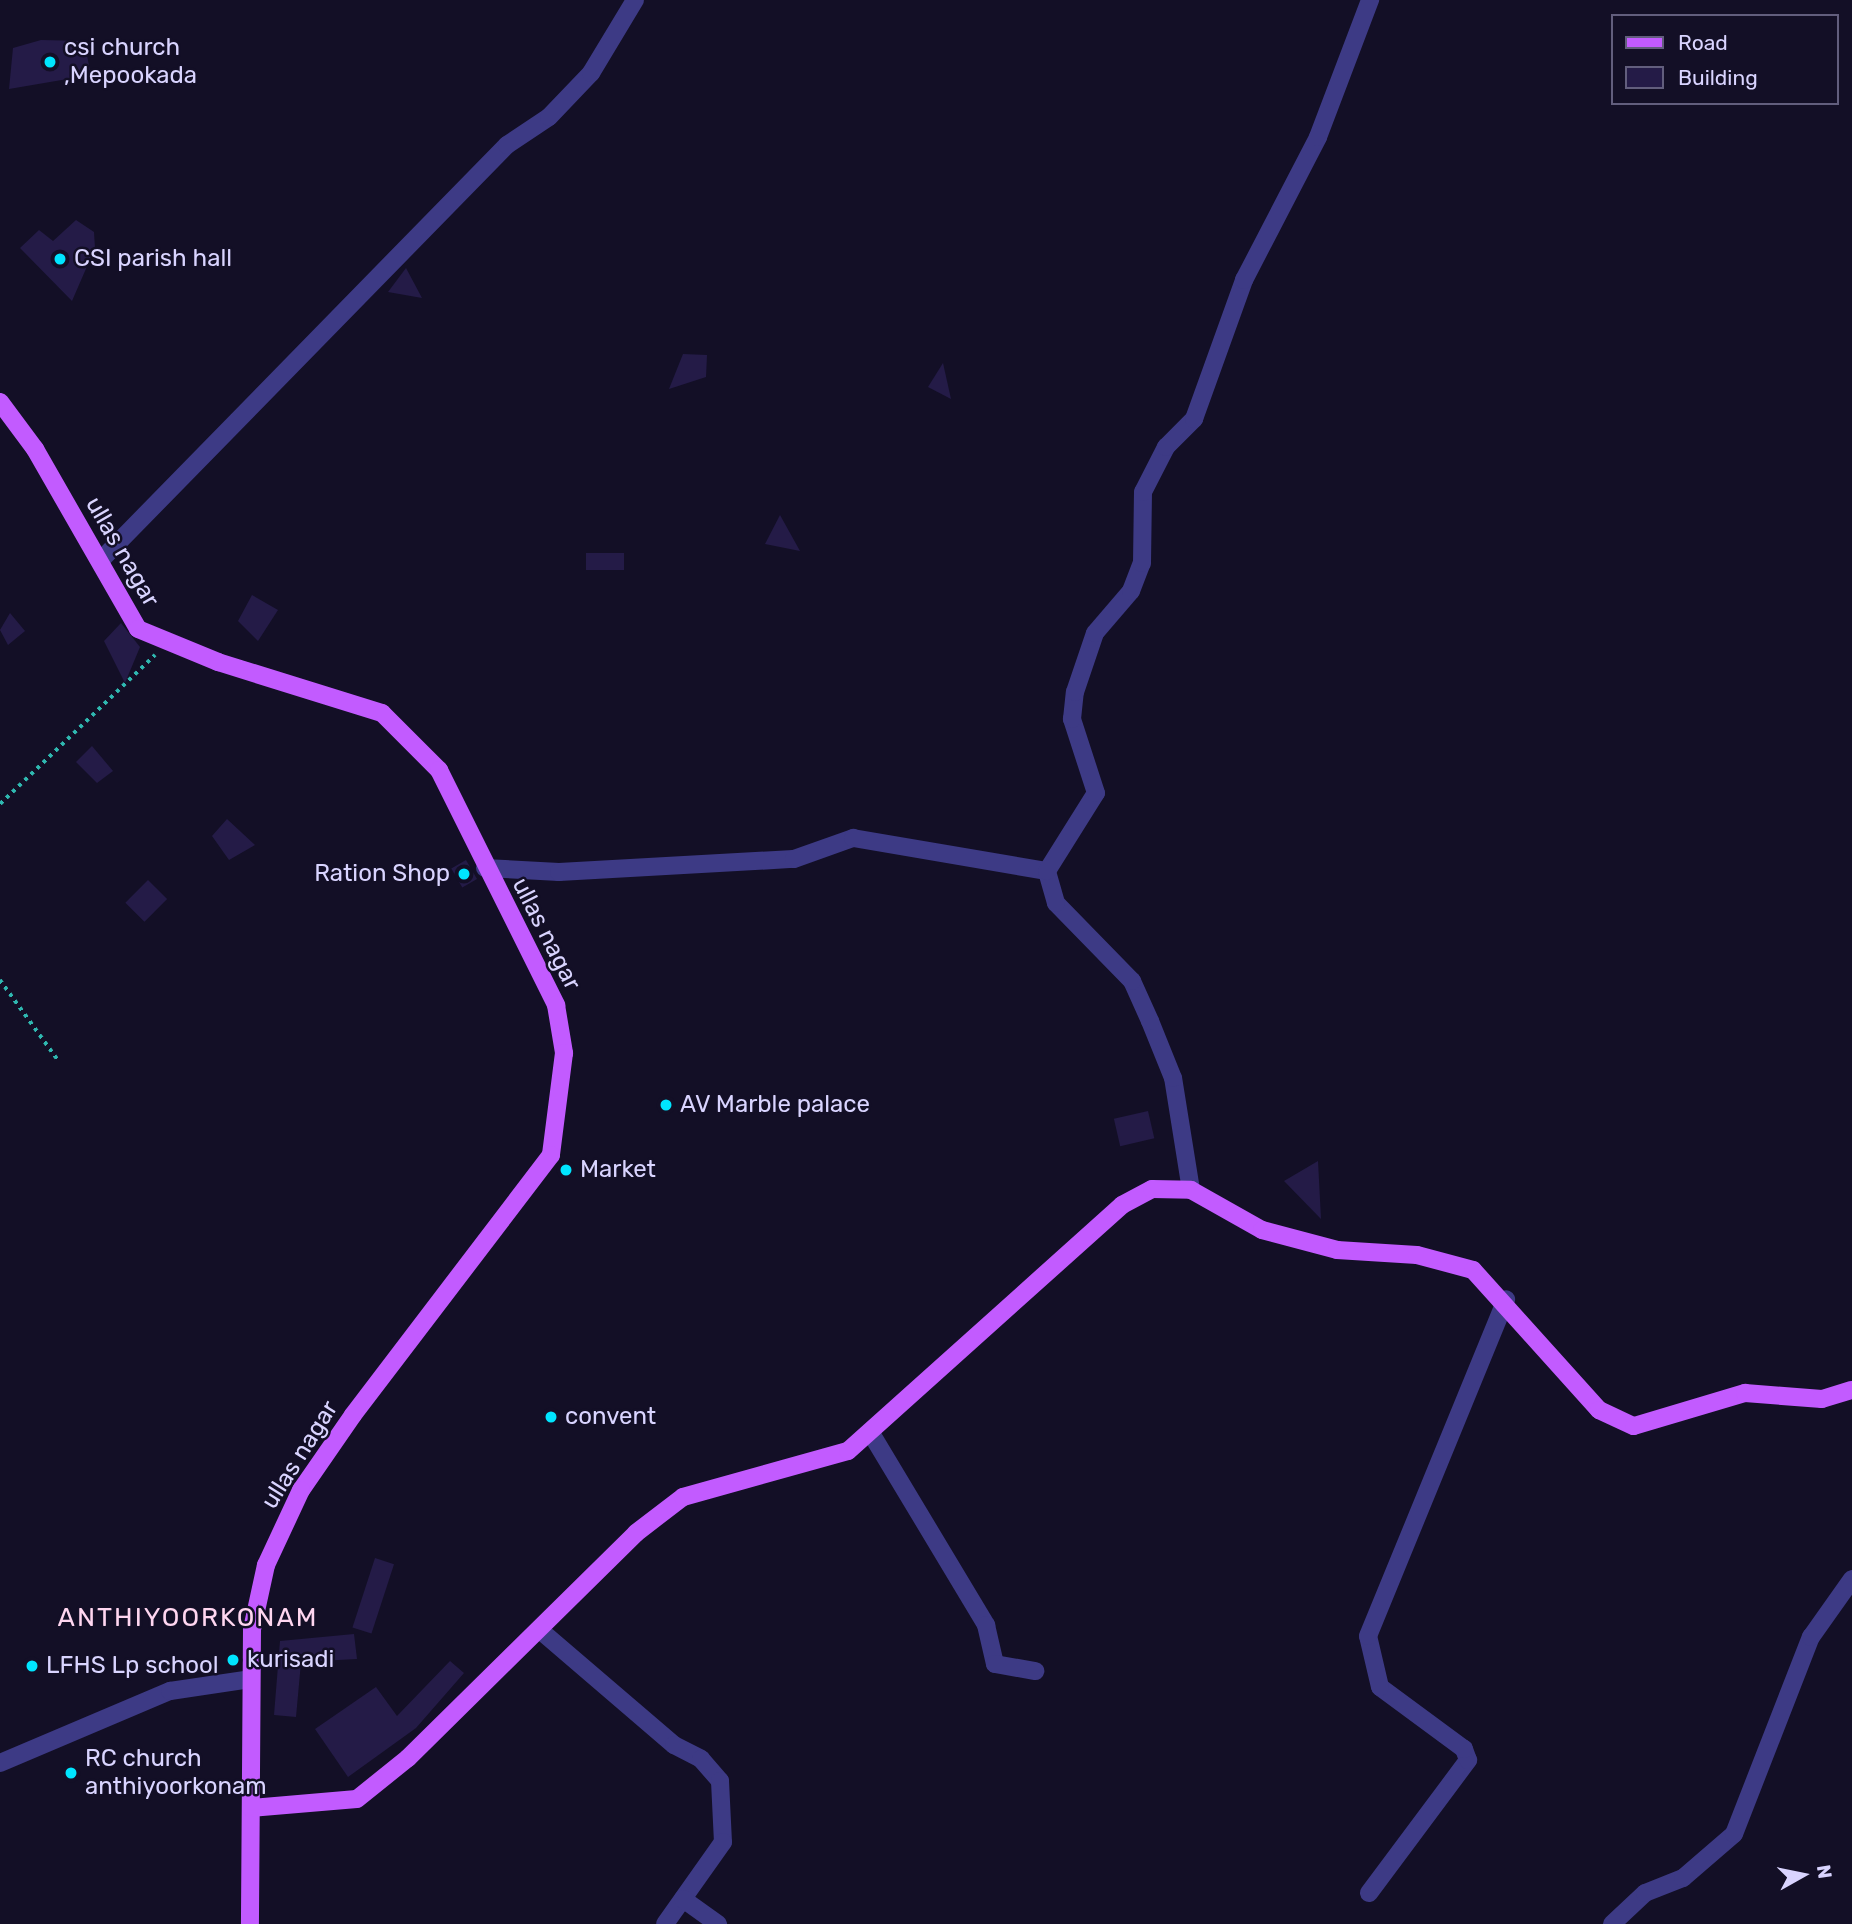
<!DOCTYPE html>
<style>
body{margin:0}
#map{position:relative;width:1852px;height:1924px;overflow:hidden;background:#130f26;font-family:Rubik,sans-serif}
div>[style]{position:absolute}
.building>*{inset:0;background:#241b47;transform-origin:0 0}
.path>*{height:3.5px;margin-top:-1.75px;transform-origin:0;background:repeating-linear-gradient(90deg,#2fb8b0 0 3.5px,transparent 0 8.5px)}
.minor>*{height:18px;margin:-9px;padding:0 9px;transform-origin:9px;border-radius:9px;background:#3d3a85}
.major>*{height:18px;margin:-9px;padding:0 9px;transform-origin:9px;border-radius:9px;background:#c25bff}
.dots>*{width:19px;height:19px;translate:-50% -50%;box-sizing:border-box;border:4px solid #130f26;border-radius:50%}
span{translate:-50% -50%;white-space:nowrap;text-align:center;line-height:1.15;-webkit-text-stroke:5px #130f26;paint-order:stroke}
.poi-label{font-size:24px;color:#d9d4ff}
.left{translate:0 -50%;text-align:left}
.right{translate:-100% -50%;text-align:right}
.street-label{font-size:24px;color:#d9d4ff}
.neighbourhood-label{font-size:26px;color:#ffd6f0;letter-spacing:2px}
.legend{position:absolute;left:1611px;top:14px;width:228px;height:91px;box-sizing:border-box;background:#130f26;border:2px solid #625e7d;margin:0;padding:9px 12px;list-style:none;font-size:21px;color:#d9d4ff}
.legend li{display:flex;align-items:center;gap:14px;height:35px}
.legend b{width:35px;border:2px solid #625e7d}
.north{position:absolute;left:1768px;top:1840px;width:70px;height:70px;-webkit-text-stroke:5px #130f26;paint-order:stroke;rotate:81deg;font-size:19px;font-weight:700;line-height:28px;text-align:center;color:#d9d4ff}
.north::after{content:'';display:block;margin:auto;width:24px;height:32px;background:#d9d4ff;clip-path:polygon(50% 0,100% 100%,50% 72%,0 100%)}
</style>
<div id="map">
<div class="building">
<div style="clip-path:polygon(41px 40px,84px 41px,91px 75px,9px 89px,13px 48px)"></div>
<div style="clip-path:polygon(76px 220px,94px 232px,95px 248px,72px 301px,20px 248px,39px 230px,53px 241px)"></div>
<div style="clip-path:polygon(406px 268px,422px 298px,388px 292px)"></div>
<div style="clip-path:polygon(683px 354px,707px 355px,706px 377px,669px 389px)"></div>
<div style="clip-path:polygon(943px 363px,951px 399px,928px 387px)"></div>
<div style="clip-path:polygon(780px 515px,800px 551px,765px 544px)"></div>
<div style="left:624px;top:553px;width:17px;height:38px;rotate:90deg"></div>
<div style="clip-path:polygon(252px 595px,278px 610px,258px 641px,238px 621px)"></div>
<div style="clip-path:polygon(10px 613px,25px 631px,8px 645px,0 630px)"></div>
<div style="clip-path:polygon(121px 623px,140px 647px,125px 683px,104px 641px)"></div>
<div style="clip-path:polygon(92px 746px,113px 771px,97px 783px,76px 762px)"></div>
<div style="clip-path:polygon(227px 819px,255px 845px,229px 860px,212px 836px)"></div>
<div style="left:466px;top:860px;width:22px;height:17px;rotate:60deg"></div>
<div style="left:148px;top:880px;width:27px;height:32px;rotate:45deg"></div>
<div style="left:1148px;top:1111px;width:28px;height:35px;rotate:77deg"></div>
<div style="clip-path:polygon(1318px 1161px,1321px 1219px,1284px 1181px)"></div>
<div style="left:375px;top:1558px;width:20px;height:73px;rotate:18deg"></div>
<div style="clip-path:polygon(354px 1634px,357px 1659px,301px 1662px,296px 1717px,274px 1715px,280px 1641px)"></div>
<div style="clip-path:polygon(450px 1661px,464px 1673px,416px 1728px,348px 1777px,315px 1729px,376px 1687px,397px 1716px)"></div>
</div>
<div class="path">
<div style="left:0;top:804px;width:215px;rotate:-43.9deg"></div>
<div style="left:0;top:980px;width:99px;rotate:54.1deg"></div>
</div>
<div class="minor">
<div style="left:100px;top:561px;width:582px;rotate:-45.63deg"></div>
<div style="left:507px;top:145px;width:50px;rotate:-33.7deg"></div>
<div style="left:549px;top:117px;width:61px;rotate:-46.3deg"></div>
<div style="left:591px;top:73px;width:85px;rotate:-58.9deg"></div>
<div style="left:485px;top:868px;width:74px;rotate:3.1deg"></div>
<div style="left:559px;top:872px;width:235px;rotate:-3.2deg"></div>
<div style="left:794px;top:859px;width:63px;rotate:-19.6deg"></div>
<div style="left:853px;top:838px;width:197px;rotate:9.7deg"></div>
<div style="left:1191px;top:1190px;width:113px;rotate:-99.1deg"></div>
<div style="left:1173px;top:1078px;width:61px;rotate:-112deg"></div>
<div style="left:1150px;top:1021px;width:44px;rotate:-114.2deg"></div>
<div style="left:1132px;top:981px;width:109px;rotate:-134.3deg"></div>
<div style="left:1056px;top:903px;width:33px;rotate:-106deg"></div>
<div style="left:1047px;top:871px;width:92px;rotate:-57.9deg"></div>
<div style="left:1096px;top:793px;width:78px;rotate:-108deg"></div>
<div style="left:1072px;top:719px;width:27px;rotate:-84deg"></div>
<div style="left:1075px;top:692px;width:62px;rotate:-71.3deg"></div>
<div style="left:1095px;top:633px;width:55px;rotate:-49.4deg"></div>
<div style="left:1131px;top:591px;width:30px;rotate:-69deg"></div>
<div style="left:1142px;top:563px;width:71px;rotate:-89.2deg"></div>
<div style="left:1143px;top:492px;width:51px;rotate:-62.9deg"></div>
<div style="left:1166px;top:447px;width:40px;rotate:-45deg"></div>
<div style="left:1194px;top:419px;width:148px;rotate:-70.2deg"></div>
<div style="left:1244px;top:280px;width:161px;rotate:-62.6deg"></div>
<div style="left:1318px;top:137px;width:147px;rotate:-69.2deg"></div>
<div style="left:872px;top:1435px;width:222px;rotate:59deg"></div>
<div style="left:986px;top:1625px;width:40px;rotate:77deg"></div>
<div style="left:995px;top:1664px;width:41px;rotate:9.9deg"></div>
<div style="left:541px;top:1631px;width:175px;rotate:40.6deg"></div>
<div style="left:674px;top:1745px;width:30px;rotate:27deg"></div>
<div style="left:701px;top:1759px;width:29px;rotate:49deg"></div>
<div style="left:720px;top:1781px;width:61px;rotate:87.2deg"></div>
<div style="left:723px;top:1842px;width:100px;rotate:125.3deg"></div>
<div style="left:0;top:1763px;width:185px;rotate:-23deg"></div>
<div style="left:170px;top:1691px;width:81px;rotate:-8.5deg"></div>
<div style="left:1369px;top:1893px;width:166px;rotate:-53.3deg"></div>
<div style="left:1468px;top:1760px;width:12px;rotate:-110deg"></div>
<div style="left:1464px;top:1749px;width:104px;rotate:-143.6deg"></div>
<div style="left:1380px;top:1687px;width:52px;rotate:-103.2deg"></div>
<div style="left:1368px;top:1636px;width:364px;rotate:-67.7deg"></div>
<div style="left:683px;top:1899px;width:43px;rotate:35.5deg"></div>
<div style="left:1612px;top:1924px;width:45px;rotate:-43.2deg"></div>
<div style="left:1645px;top:1893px;width:41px;rotate:-21.5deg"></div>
<div style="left:1683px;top:1878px;width:67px;rotate:-40.8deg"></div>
<div style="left:1734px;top:1834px;width:212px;rotate:-68.7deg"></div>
<div style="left:1811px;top:1637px;width:71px;rotate:-54.7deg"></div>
</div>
<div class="major">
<div style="left:0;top:402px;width:59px;rotate:53.3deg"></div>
<div style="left:35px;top:449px;width:207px;rotate:60.2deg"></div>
<div style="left:138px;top:629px;width:87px;rotate:22.4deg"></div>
<div style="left:218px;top:662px;width:172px;rotate:17.3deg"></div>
<div style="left:382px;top:713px;width:81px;rotate:45deg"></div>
<div style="left:439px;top:770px;width:263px;rotate:63.5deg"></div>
<div style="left:556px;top:1005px;width:49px;rotate:80.5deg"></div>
<div style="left:564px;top:1053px;width:103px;rotate:97.3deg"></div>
<div style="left:551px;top:1155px;width:327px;rotate:127.3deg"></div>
<div style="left:353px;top:1415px;width:91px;rotate:124.7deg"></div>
<div style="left:301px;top:1490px;width:83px;rotate:115deg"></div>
<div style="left:266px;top:1565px;width:66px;rotate:102.3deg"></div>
<div style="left:252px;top:1629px;width:295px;rotate:90.4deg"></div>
<div style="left:251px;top:1808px;width:106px;rotate:-4.9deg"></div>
<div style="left:357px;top:1799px;width:65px;rotate:-38.8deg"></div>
<div style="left:408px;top:1758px;width:320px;rotate:-44.6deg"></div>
<div style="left:636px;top:1533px;width:59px;rotate:-37.5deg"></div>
<div style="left:683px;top:1497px;width:171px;rotate:-15.6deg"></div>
<div style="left:848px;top:1451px;width:368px;rotate:-41.9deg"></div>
<div style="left:1122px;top:1205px;width:34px;rotate:-28deg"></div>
<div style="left:1152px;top:1189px;width:39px;rotate:1deg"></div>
<div style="left:1191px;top:1190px;width:81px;rotate:29.4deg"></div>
<div style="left:1262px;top:1230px;width:78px;rotate:14.9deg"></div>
<div style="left:1337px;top:1250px;width:80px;rotate:3.6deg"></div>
<div style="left:1417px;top:1255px;width:58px;rotate:15deg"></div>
<div style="left:1473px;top:1270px;width:188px;rotate:48deg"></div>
<div style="left:1599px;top:1410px;width:38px;rotate:25deg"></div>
<div style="left:1634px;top:1426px;width:116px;rotate:-16.6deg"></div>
<div style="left:1745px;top:1393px;width:77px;rotate:4.5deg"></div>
<div style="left:1822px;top:1399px;width:31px;rotate:-17deg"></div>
</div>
<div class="dots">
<div style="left:50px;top:62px;background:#00e5ff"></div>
<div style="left:60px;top:259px;background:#00e5ff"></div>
<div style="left:464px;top:874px;background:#00e5ff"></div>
<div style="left:666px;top:1105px;background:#00e5ff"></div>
<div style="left:566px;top:1170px;background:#00e5ff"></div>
<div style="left:551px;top:1417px;background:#00e5ff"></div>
<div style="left:233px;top:1660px;background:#00e5ff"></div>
<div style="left:32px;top:1666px;background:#00e5ff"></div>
<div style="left:71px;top:1773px;background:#00e5ff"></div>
</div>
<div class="poi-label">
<span class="left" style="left:64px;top:62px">csi church<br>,Mepookada</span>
<span class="left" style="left:74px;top:259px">CSI parish hall</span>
<span class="right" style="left:450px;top:874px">Ration Shop</span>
<span class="left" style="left:680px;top:1105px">AV Marble palace</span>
<span class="left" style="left:580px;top:1170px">Market</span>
<span class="left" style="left:565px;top:1417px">convent</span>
<span class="left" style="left:247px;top:1660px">kurisadi</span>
<span class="left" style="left:46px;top:1666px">LFHS Lp school</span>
<span class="left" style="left:85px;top:1773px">RC church<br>anthiyoorkonam</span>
</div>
<div class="street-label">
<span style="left:122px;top:552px;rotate:60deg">ullas nagar</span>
<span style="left:546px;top:934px;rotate:63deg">ullas nagar</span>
<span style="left:300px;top:1455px;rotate:-58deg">ullas nagar</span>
</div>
<div class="neighbourhood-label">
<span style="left:188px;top:1618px">ANTHIYOORKONAM</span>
</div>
<ul class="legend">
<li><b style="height:9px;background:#c25bff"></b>Road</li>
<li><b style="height:19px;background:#241b47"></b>Building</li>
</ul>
<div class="north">N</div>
</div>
